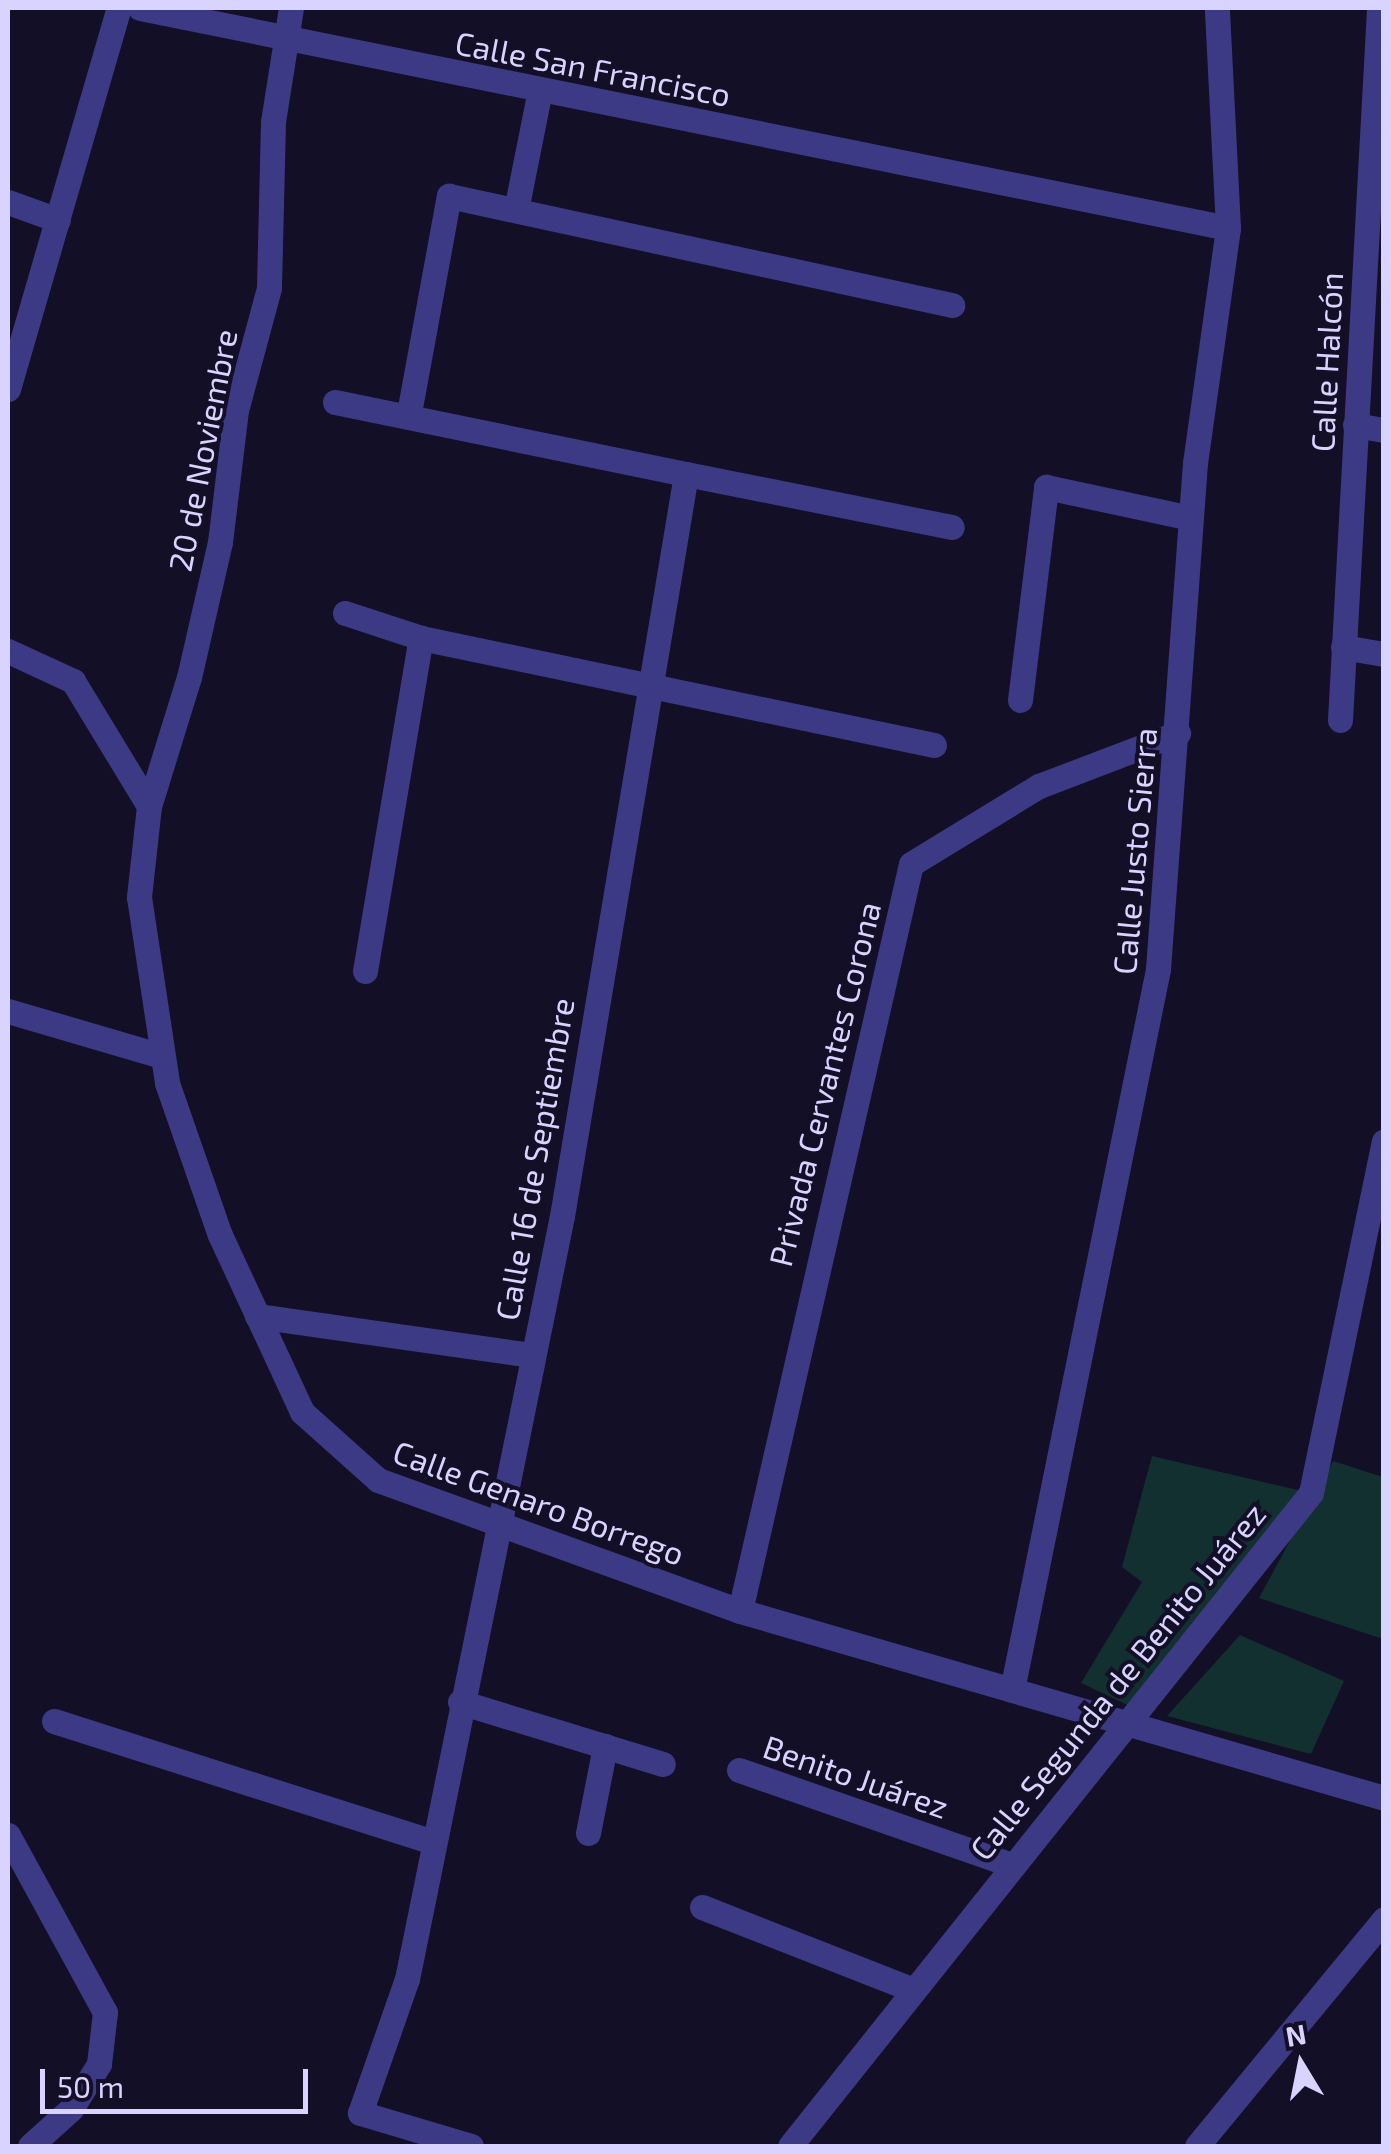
<!DOCTYPE html>
<meta charset="utf-8">
<style>
body{margin:0}
#map{position:relative;width:1391px;height:2154px;overflow:hidden;background:#130f26;font-family:"Exo 2",sans-serif}
div>[style]{position:absolute}
.green>*{inset:0;background:#12302f}
.minor>*{height:25px;margin:-12.5px;padding:0 12.5px;transform-origin:12.5px;border-radius:12.5px;background:#3d3a85}
span{translate:-50% -50%;white-space:nowrap;text-align:center;line-height:1.15;-webkit-text-stroke:8px #130f26;paint-order:stroke}
.street-label{font-size:32px;color:#d9d4ff}
.frame{position:absolute;inset:0;border:10px solid #d9d4ff;pointer-events:none}
.north{position:absolute;left:1251px;top:2014px;width:100px;height:100px;-webkit-text-stroke:8px #130f26;paint-order:stroke;rotate:350deg;font-size:28px;font-weight:700;line-height:40px;text-align:center;color:#d9d4ff}
.north::after{content:'';display:block;margin:auto;width:35px;height:45px;background:#d9d4ff;clip-path:polygon(50% 0,100% 100%,50% 72%,0 100%)}
.scale{position:absolute;left:40px;top:2069px;width:268px;height:45px;box-sizing:border-box;border:5px solid #d9d4ff;border-top:0;padding-left:12px;font-size:30px;line-height:35px;white-space:nowrap;color:#d9d4ff;-webkit-text-stroke:8px #130f26;paint-order:stroke}
</style>
<div id="map">
<div class="green">
<div style="clip-path:polygon(1152px 1456px,1311px 1493px,1142px 1712px,1081px 1683px,1142px 1582px,1122px 1567px)"></div>
<div style="clip-path:polygon(1333px 1461px,1383px 1477px,1383px 1639px,1259px 1598px)"></div>
<div style="clip-path:polygon(1240px 1635px,1344px 1681px,1311px 1754px,1167px 1716px)"></div>
</div>
<div class="minor">
<div style="left:140px;top:8px;width:1110px;rotate:11.43deg"></div>
<div style="left:291px;top:8px;width:115px;rotate:99deg"></div>
<div style="left:273px;top:122px;width:166px;rotate:91.4deg"></div>
<div style="left:269px;top:288px;width:126px;rotate:105.1deg"></div>
<div style="left:236px;top:410px;width:133px;rotate:96.9deg"></div>
<div style="left:220px;top:542px;width:139px;rotate:102.9deg"></div>
<div style="left:189px;top:677px;width:135px;rotate:107.2deg"></div>
<div style="left:149px;top:806px;width:92px;rotate:96.3deg"></div>
<div style="left:139px;top:897px;width:188px;rotate:81.4deg"></div>
<div style="left:167px;top:1083px;width:161px;rotate:70.8deg"></div>
<div style="left:220px;top:1235px;width:195px;rotate:65.1deg"></div>
<div style="left:302px;top:1412px;width:102px;rotate:41.8deg"></div>
<div style="left:378px;top:1480px;width:385px;rotate:19.9deg"></div>
<div style="left:740px;top:1611px;width:671px;rotate:16.19deg"></div>
<div style="left:8px;top:202px;width:53px;rotate:19.8deg"></div>
<div style="left:516px;top:210px;width:122px;rotate:-78.7deg"></div>
<div style="left:8px;top:389px;width:397px;rotate:-73.8deg"></div>
<div style="left:335px;top:402px;width:358px;rotate:11.6deg"></div>
<div style="left:409px;top:413px;width:221px;rotate:-79.6deg"></div>
<div style="left:449px;top:196px;width:515px;rotate:12.23deg"></div>
<div style="left:1355px;top:425px;width:29px;rotate:10deg"></div>
<div style="left:345px;top:613px;width:80px;rotate:18.2deg"></div>
<div style="left:421px;top:638px;width:524px;rotate:11.78deg"></div>
<div style="left:1343px;top:647px;width:42px;rotate:9.7deg"></div>
<div style="left:8px;top:651px;width:72px;rotate:24.8deg"></div>
<div style="left:73px;top:681px;width:146px;rotate:58.7deg"></div>
<div style="left:1020px;top:700px;width:215px;rotate:-83deg"></div>
<div style="left:1046px;top:487px;width:147px;rotate:12.1deg"></div>
<div style="left:1340px;top:720px;width:713px;rotate:-86.86deg"></div>
<div style="left:365px;top:971px;width:338px;rotate:-80.5deg"></div>
<div style="left:8px;top:1011px;width:160px;rotate:16.3deg"></div>
<div style="left:257px;top:1316px;width:278px;rotate:8.1deg"></div>
<div style="left:740px;top:1611px;width:766px;rotate:-77.11deg"></div>
<div style="left:911px;top:864px;width:150px;rotate:-31.4deg"></div>
<div style="left:1039px;top:786px;width:149px;rotate:-20.9deg"></div>
<div style="left:1012px;top:1690px;width:736px;rotate:-78.55deg"></div>
<div style="left:1158px;top:969px;width:507px;rotate:-85.82deg"></div>
<div style="left:1195px;top:463px;width:237px;rotate:-82deg"></div>
<div style="left:1228px;top:228px;width:220px;rotate:-92.9deg"></div>
<div style="left:460px;top:1702px;width:212px;rotate:17deg"></div>
<div style="left:54px;top:1721px;width:398px;rotate:17.7deg"></div>
<div style="left:739px;top:1770px;width:286px;rotate:19.2deg"></div>
<div style="left:588px;top:1833px;width:89px;rotate:-78.9deg"></div>
<div style="left:8px;top:1835px;width:202px;rotate:61.3deg"></div>
<div style="left:105px;top:2012px;width:52px;rotate:96.6deg"></div>
<div style="left:99px;top:2064px;width:53px;rotate:121.9deg"></div>
<div style="left:71px;top:2109px;width:55px;rotate:137.9deg"></div>
<div style="left:702px;top:1907px;width:225px;rotate:21.4deg"></div>
<div style="left:471px;top:2146px;width:116px;rotate:-163.4deg"></div>
<div style="left:360px;top:2113px;width:142px;rotate:-70.7deg"></div>
<div style="left:407px;top:1979px;width:779px;rotate:-78.52deg"></div>
<div style="left:562px;top:1216px;width:752px;rotate:-80.51deg"></div>
<div style="left:686px;top:474px;width:271px;rotate:11.3deg"></div>
<div style="left:790px;top:2146px;width:835px;rotate:-51.42deg"></div>
<div style="left:1311px;top:1493px;width:359px;rotate:-78.3deg"></div>
<div style="left:1197px;top:2146px;width:294px;rotate:-50.5deg"></div>
</div>
<div class="street-label">
<span style="left:593px;top:68px;rotate:11deg">Calle San Francisco</span>
<span style="left:1326px;top:362px;rotate:-87deg">Calle Halcón</span>
<span style="left:202px;top:450px;rotate:-79deg">20 de Noviembre</span>
<span style="left:1134px;top:851px;rotate:-85deg">Calle Justo Sierra</span>
<span style="left:824px;top:1084px;rotate:-76deg">Privada Cervantes Corona</span>
<span style="left:534px;top:1159px;rotate:-80deg">Calle 16 de Septiembre</span>
<span style="left:539px;top:1502px;rotate:20deg">Calle Genaro Borrego</span>
<span style="left:1117px;top:1681px;rotate:-51deg">Calle Segunda de Benito Juárez</span>
<span style="left:856px;top:1776px;rotate:19deg">Benito Juárez</span>
</div>
<div class="frame"></div>
<div class="north">N</div>
<div class="scale">50 m</div>
</div>
